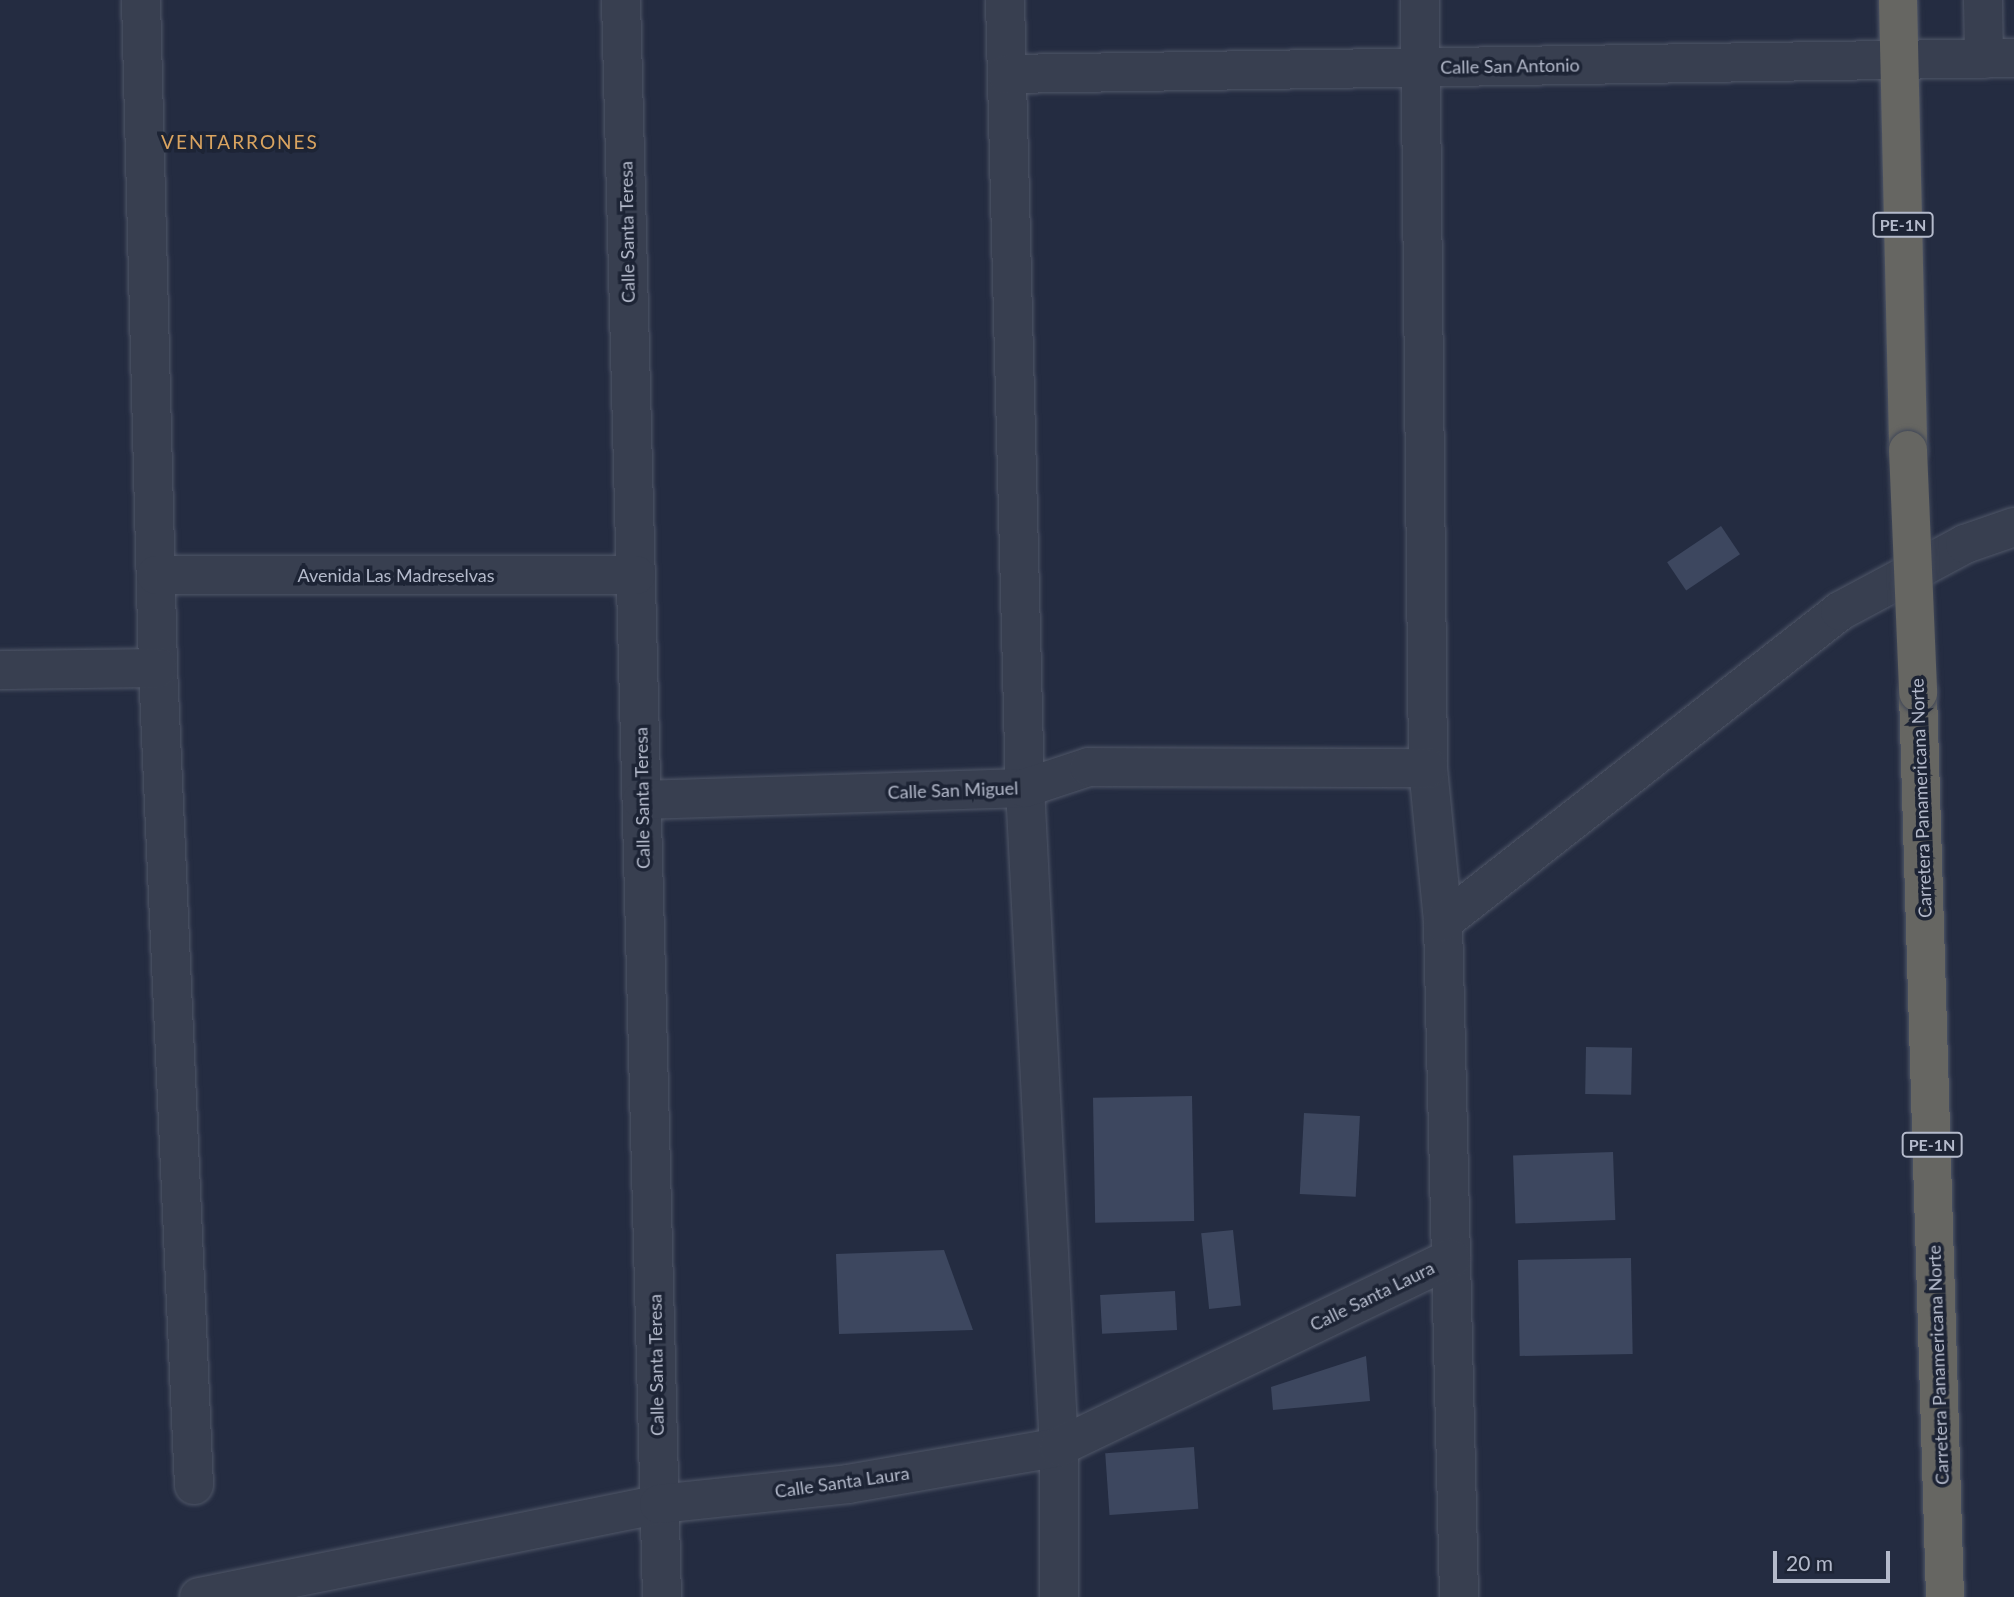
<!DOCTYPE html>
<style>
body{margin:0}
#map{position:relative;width:2014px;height:1597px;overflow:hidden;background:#242c41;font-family:Lato,sans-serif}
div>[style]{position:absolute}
.building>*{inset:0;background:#3d475f;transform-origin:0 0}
.roads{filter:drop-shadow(0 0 2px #505768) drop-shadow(0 0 2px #505768)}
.minor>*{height:38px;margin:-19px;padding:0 19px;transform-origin:19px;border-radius:19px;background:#383f50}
.trunk>*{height:38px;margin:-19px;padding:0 19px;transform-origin:19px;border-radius:19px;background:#666662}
.bridges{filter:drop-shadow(0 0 2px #404758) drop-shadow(0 0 2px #404758)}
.trunk-bridge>*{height:38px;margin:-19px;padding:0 19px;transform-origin:19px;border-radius:19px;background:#666662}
span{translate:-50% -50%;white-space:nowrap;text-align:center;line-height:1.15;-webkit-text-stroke:7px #1d2435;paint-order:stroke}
.shield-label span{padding:2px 5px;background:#1d2435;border:2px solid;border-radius:5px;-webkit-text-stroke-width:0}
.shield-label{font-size:16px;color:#b4bacb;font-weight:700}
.street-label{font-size:18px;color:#b4bacb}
.neighbourhood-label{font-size:19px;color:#daa460;letter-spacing:2px}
.scale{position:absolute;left:1773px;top:1551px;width:117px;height:32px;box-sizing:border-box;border:4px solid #b4bacb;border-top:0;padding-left:9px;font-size:21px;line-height:24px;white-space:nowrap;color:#b4bacb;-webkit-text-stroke:5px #1d2435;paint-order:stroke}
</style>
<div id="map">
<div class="building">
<div style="left:1721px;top:526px;width:34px;height:65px;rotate:56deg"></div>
<div style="left:1586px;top:1047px;width:46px;height:47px;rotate:1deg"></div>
<div style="left:1192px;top:1096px;width:125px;height:99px;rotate:89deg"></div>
<div style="left:1304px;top:1113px;width:56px;height:81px;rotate:3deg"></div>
<div style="left:1613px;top:1152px;width:68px;height:100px;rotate:88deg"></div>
<div style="left:1233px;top:1230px;width:76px;height:32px;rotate:84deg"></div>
<div style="clip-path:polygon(944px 1250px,973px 1330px,839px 1334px,836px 1254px)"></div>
<div style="left:1631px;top:1258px;width:96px;height:113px;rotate:89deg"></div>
<div style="left:1175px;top:1291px;width:39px;height:75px;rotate:87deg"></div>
<div style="clip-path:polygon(1366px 1356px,1370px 1401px,1273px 1410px,1271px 1387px)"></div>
<div style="left:1194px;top:1447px;width:62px;height:89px;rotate:86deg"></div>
</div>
<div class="roads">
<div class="minor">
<div style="left:141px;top:0;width:668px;rotate:88.54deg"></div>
<div style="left:158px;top:668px;width:818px;rotate:87.48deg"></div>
<div style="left:621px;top:0;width:1598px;rotate:88.53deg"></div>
<div style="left:1005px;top:0;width:788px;rotate:88.55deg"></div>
<div style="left:1025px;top:788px;width:660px;rotate:87.05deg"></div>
<div style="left:1059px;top:1447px;width:150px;rotate:90deg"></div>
<div style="left:1420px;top:0;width:768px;rotate:89.4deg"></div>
<div style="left:1428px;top:768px;width:155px;rotate:84.4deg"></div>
<div style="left:1443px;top:922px;width:675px;rotate:88.64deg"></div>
<div style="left:1983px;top:0;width:59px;rotate:89deg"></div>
<div style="left:1007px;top:74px;width:1007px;rotate:-0.91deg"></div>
<div style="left:156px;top:575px;width:480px"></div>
<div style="left:0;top:670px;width:158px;rotate:-0.7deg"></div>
<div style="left:642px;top:800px;width:383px;rotate:-1.8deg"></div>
<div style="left:1025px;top:788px;width:67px;rotate:-18.2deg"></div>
<div style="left:1089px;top:767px;width:339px;rotate:0.2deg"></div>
<div style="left:1443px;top:922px;width:504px;rotate:-38.07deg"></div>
<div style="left:1840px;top:611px;width:142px;rotate:-28.2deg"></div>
<div style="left:1965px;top:544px;width:52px;rotate:-19.1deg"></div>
<div style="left:199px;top:1597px;width:469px;rotate:-11.4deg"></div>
<div style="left:659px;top:1504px;width:190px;rotate:-6deg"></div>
<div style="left:848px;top:1484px;width:214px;rotate:-9.9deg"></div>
<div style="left:1059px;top:1447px;width:435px;rotate:-25.7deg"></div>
</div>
<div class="trunk">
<div style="left:1898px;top:0;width:450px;rotate:88.7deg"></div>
<div style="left:1918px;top:693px;width:904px;rotate:88.29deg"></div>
</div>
</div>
<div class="bridges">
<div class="trunk-bridge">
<div style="left:1908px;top:450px;width:243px;rotate:87.6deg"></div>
</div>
</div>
<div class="shield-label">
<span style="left:1903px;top:225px">PE-1N</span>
<span style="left:1932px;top:1145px">PE-1N</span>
</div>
<div class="street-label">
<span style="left:1510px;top:66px;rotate:-1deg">Calle San Antonio</span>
<span style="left:627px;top:232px;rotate:-91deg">Calle Santa Teresa</span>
<span style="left:396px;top:575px">Avenida Las Madreselvas</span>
<span style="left:953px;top:790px;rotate:-2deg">Calle San Miguel</span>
<span style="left:642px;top:798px;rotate:-91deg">Calle Santa Teresa</span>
<span style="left:1921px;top:798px;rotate:-92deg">Carretera Panamericana Norte</span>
<span style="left:1372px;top:1296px;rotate:-26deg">Calle Santa Laura</span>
<span style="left:656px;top:1365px;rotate:-91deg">Calle Santa Teresa</span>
<span style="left:1938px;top:1365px;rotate:-92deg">Carretera Panamericana Norte</span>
<span style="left:842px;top:1482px;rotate:-8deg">Calle Santa Laura</span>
</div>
<div class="neighbourhood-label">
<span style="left:240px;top:142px">VENTARRONES</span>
</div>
<div class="scale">20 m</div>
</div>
